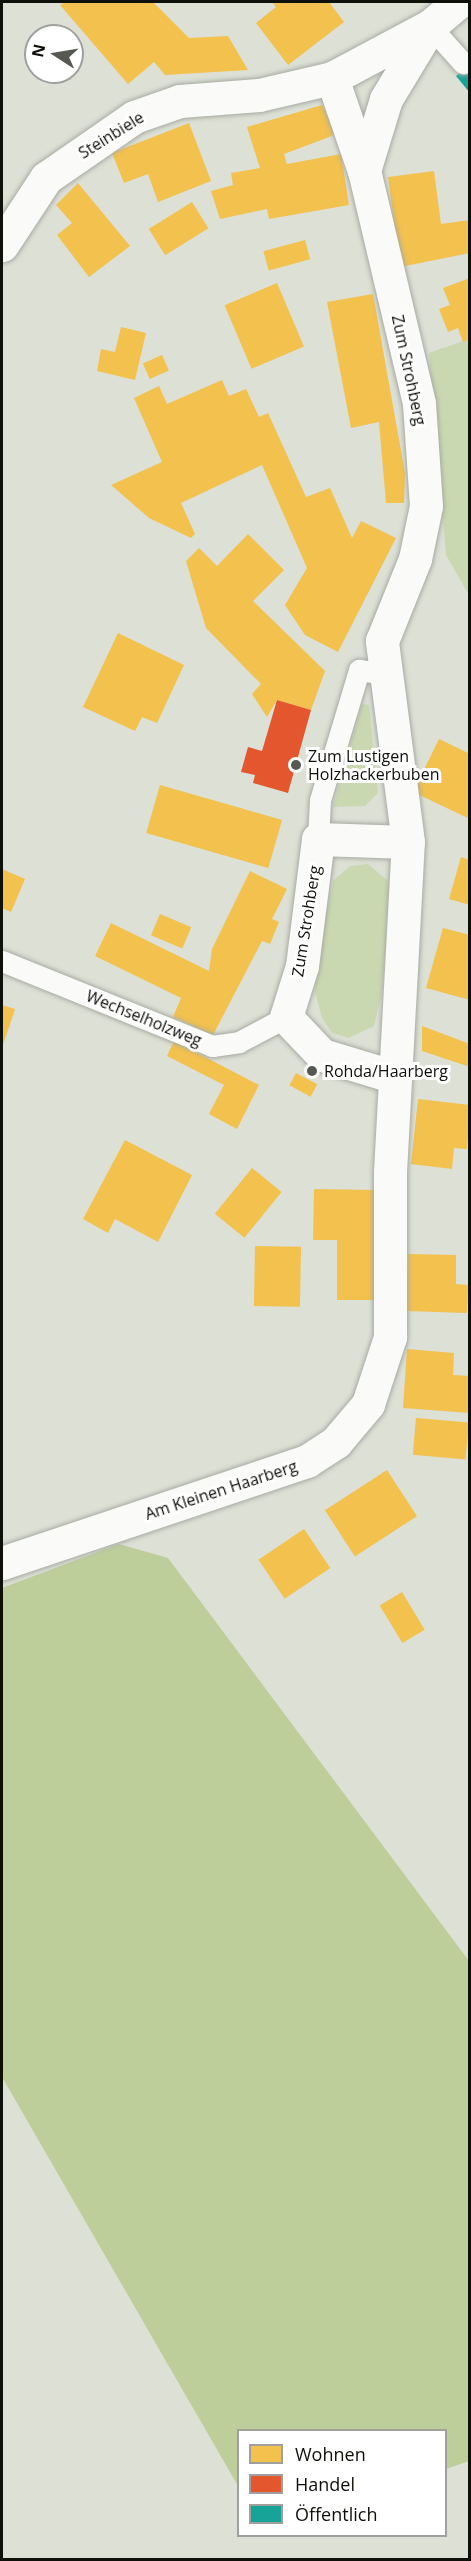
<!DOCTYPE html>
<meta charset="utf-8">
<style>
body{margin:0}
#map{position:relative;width:471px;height:2561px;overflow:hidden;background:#dce0d5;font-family:"Open Sans",sans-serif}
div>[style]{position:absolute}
.green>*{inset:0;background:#cad8b2}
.forest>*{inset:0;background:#bdce9b}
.homes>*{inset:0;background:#f2c14e;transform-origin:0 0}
.shops>*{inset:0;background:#e4572e}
.public>*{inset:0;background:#17a398}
.roads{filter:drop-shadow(0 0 2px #a8aba2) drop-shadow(0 0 2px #a8aba2)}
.service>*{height:21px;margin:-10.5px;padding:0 10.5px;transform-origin:10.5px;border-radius:10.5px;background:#fafaf9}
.minor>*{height:33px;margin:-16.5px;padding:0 16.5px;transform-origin:16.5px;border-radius:16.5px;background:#fafaf9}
.tertiary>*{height:33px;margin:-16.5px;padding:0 16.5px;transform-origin:16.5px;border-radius:16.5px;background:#fafaf9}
.dots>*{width:16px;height:16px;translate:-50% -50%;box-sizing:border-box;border:3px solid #fff;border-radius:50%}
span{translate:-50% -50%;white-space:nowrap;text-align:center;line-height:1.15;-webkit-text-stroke:6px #fff;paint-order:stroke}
.street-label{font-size:16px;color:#0e110a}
.poi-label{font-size:16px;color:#0e110a}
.left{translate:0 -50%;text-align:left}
.frame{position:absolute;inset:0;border:3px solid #0e110a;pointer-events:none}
.legend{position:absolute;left:237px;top:2429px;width:210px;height:108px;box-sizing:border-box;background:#fff;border:2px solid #9fa09d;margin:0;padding:8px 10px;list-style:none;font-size:18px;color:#0e110a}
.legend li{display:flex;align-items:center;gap:12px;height:30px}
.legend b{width:30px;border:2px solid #9fa09d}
.north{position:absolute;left:24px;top:24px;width:60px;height:60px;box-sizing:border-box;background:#fff;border:2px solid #9fa09d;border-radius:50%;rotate:282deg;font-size:16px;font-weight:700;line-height:24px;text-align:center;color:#0e110a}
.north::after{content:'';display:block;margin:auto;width:21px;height:27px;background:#565951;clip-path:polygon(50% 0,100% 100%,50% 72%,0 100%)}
</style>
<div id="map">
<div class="green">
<div style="clip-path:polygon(469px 339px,469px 595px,446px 555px,429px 353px)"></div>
<div style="clip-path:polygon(362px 704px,369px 705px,378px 793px,365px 806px,333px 807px)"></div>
<div style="clip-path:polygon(368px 864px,388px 881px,392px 890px,381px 997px,374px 1026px,349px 1038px,332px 1033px,322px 1018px,315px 992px,318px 958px,333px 881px,350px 866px)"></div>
</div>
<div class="forest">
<div style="clip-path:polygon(119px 1544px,168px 1558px,469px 1961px,469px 2461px,446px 2469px,446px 2430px,238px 2430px,238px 2486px,2px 2077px,2px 1588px)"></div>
</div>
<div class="homes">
<div style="clip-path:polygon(65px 2px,153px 2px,189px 38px,228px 36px,248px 70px,165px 75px,154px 62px,128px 84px,60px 5px)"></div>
<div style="clip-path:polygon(272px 2px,329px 2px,344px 22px,288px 65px,256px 23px,276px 7px)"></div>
<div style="clip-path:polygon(322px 105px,337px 134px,284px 154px,287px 164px,341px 154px,349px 205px,269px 219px,267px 209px,220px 219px,211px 191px,233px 185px,231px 173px,260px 168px,247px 127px)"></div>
<div style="clip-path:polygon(189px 123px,211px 181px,158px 202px,148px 174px,124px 183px,112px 153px)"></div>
<div style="clip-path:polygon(434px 171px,441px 224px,470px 220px,470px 253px,400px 267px,388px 177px)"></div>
<div style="clip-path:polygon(78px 183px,130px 246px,89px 277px,57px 235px,72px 223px,56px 205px)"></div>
<div style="left:192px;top:202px;width:31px;height:51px;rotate:58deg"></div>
<div style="left:305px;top:240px;width:20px;height:43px;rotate:75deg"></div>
<div style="clip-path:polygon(470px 278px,470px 339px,463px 342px,458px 328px,448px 332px,439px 309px,450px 305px,443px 288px)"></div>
<div style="left:277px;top:283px;width:69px;height:57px;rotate:67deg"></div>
<div style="clip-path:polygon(373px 294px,405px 473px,404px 503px,386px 503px,379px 422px,351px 428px,327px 302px)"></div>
<div style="clip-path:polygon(121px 327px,146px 333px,135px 380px,97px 371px,101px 349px,115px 352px)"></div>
<div style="left:162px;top:355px;width:17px;height:21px;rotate:66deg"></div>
<div style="clip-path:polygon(222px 380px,229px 396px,246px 389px,259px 417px,268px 413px,306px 497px,330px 488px,352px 538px,361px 521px,396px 538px,338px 652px,305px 635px,285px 605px,307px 568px,262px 465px,181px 503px,195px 534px,191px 538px,149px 518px,111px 485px,162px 462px,134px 398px,159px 386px,167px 404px)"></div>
<div style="clip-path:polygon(248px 534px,284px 570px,253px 601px,325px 671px,311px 710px,277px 700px,267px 717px,252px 694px,261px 684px,206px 628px,186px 561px,199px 548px,217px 566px)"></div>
<div style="clip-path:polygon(118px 633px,184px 665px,157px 723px,142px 717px,135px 731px,83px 707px)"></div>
<div style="clip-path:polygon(439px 739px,470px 754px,470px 819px,413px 792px)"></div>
<div style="left:160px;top:785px;width:127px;height:50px;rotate:16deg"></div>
<div style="clip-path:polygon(461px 857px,470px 860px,470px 905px,449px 899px)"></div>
<div style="clip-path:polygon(2px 869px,25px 879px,11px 912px,2px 908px)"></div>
<div style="clip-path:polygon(250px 871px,287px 889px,272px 919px,279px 922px,270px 944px,262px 941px,213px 1035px,173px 1017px,181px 998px,95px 956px,111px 923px,209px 971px,212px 949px)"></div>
<div style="left:160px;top:914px;width:34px;height:23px;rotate:23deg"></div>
<div style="clip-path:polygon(443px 928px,470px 935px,470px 1000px,426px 988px)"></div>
<div style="clip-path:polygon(2px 1005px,15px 1009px,2px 1048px)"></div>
<div style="clip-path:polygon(422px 1026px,470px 1044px,470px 1067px,422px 1051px)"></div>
<div style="clip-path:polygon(174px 1041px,259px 1085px,237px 1129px,209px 1114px,224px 1085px,167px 1056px)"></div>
<div style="left:296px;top:1073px;width:24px;height:14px;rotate:28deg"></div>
<div style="clip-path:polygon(418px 1099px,470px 1105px,467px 1149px,454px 1148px,452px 1169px,411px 1164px)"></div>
<div style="clip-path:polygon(125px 1140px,192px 1175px,158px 1242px,115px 1219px,108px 1233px,83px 1219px)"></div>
<div style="left:252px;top:1168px;width:38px;height:59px;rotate:39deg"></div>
<div style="clip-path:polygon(314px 1189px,375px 1190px,374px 1300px,337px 1300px,337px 1240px,313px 1240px)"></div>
<div style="left:255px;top:1246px;width:46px;height:60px;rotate:1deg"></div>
<div style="clip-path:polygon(408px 1254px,456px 1255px,456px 1284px,468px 1285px,467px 1313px,406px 1311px)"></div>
<div style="clip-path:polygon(407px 1349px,454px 1353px,453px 1375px,470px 1376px,470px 1413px,403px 1408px)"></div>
<div style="left:416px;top:1418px;width:53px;height:37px;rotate:5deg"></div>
<div style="left:387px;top:1470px;width:55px;height:74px;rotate:57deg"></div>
<div style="left:304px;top:1529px;width:47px;height:55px;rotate:56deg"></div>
<div style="left:402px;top:1592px;width:44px;height:26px;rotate:59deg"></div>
</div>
<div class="shops">
<div style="clip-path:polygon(277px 700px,311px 710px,288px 793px,253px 783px,255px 775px,241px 772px,248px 747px,262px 751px)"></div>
</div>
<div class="public">
<div style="clip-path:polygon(470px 64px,470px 93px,456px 76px)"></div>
</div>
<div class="roads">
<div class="service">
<div style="left:430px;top:26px;width:50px;rotate:48.3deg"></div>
<div style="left:318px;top:839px;width:39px;rotate:-87deg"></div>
<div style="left:320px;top:800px;width:136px;rotate:-73.3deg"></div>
<div style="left:359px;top:670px;width:27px;rotate:8deg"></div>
<div style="left:2px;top:961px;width:227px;rotate:22deg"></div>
<div style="left:212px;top:1046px;width:27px;rotate:-8deg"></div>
<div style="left:239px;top:1042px;width:53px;rotate:-28deg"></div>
</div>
<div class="minor">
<div style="left:332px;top:78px;width:98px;rotate:71deg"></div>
<div style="left:2px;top:245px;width:80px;rotate:-56.7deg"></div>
<div style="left:46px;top:178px;width:107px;rotate:-34.7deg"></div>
<div style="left:134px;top:117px;width:49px;rotate:-19.2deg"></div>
<div style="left:180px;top:101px;width:79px;rotate:-4.3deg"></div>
<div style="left:259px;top:95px;width:75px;rotate:-13.1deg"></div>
<div style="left:332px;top:78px;width:111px;rotate:-28deg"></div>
<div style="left:395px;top:1077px;width:76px;rotate:-163.2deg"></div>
<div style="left:322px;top:1055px;width:52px;rotate:-133.5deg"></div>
<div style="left:286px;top:1017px;width:53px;rotate:-72.6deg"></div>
<div style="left:302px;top:966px;width:128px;rotate:-82.8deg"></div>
<div style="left:318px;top:839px;width:90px;rotate:1.9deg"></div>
</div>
<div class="tertiary">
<div style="left:2px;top:1563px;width:322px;rotate:-18.5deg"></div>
<div style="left:307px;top:1461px;width:35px;rotate:-33deg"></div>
<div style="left:336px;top:1442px;width:50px;rotate:-49.9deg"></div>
<div style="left:368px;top:1404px;width:71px;rotate:-71.8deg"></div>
<div style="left:390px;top:1337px;width:165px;rotate:-90deg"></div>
<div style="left:390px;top:1172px;width:330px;rotate:-86.9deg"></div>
<div style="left:408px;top:842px;width:203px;rotate:-97.4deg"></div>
<div style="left:382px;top:641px;width:88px;rotate:-68.1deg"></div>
<div style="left:415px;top:559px;width:54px;rotate:-78.3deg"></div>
<div style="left:426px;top:506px;width:103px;rotate:-93.9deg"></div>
<div style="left:419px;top:403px;width:238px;rotate:-103.3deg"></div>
<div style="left:364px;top:171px;width:75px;rotate:-73deg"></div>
<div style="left:386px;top:99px;width:85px;rotate:-58.9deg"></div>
<div style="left:430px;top:26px;width:38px;rotate:-40deg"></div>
</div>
</div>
<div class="dots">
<div style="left:296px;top:765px;background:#565951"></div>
<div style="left:312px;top:1071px;background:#565951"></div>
</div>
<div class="street-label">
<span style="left:111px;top:135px;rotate:-32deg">Steinbiele</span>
<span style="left:409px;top:370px;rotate:78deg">Zum Strohberg</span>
<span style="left:306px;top:921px;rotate:-81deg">Zum Strohberg</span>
<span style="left:144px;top:1018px;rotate:22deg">Wechselholzweg</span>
<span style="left:221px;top:1490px;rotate:-18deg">Am Kleinen Haarberg</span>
</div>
<div class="poi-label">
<span class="left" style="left:308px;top:765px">Zum Lustigen<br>Holzhackerbuben</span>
<span class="left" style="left:324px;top:1071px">Rohda/Haarberg</span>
</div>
<div class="frame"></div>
<ul class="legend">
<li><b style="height:16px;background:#f2c14e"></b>Wohnen</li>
<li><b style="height:16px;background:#e4572e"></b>Handel</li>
<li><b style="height:16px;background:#17a398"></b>Öffentlich</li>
</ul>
<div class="north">N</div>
</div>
